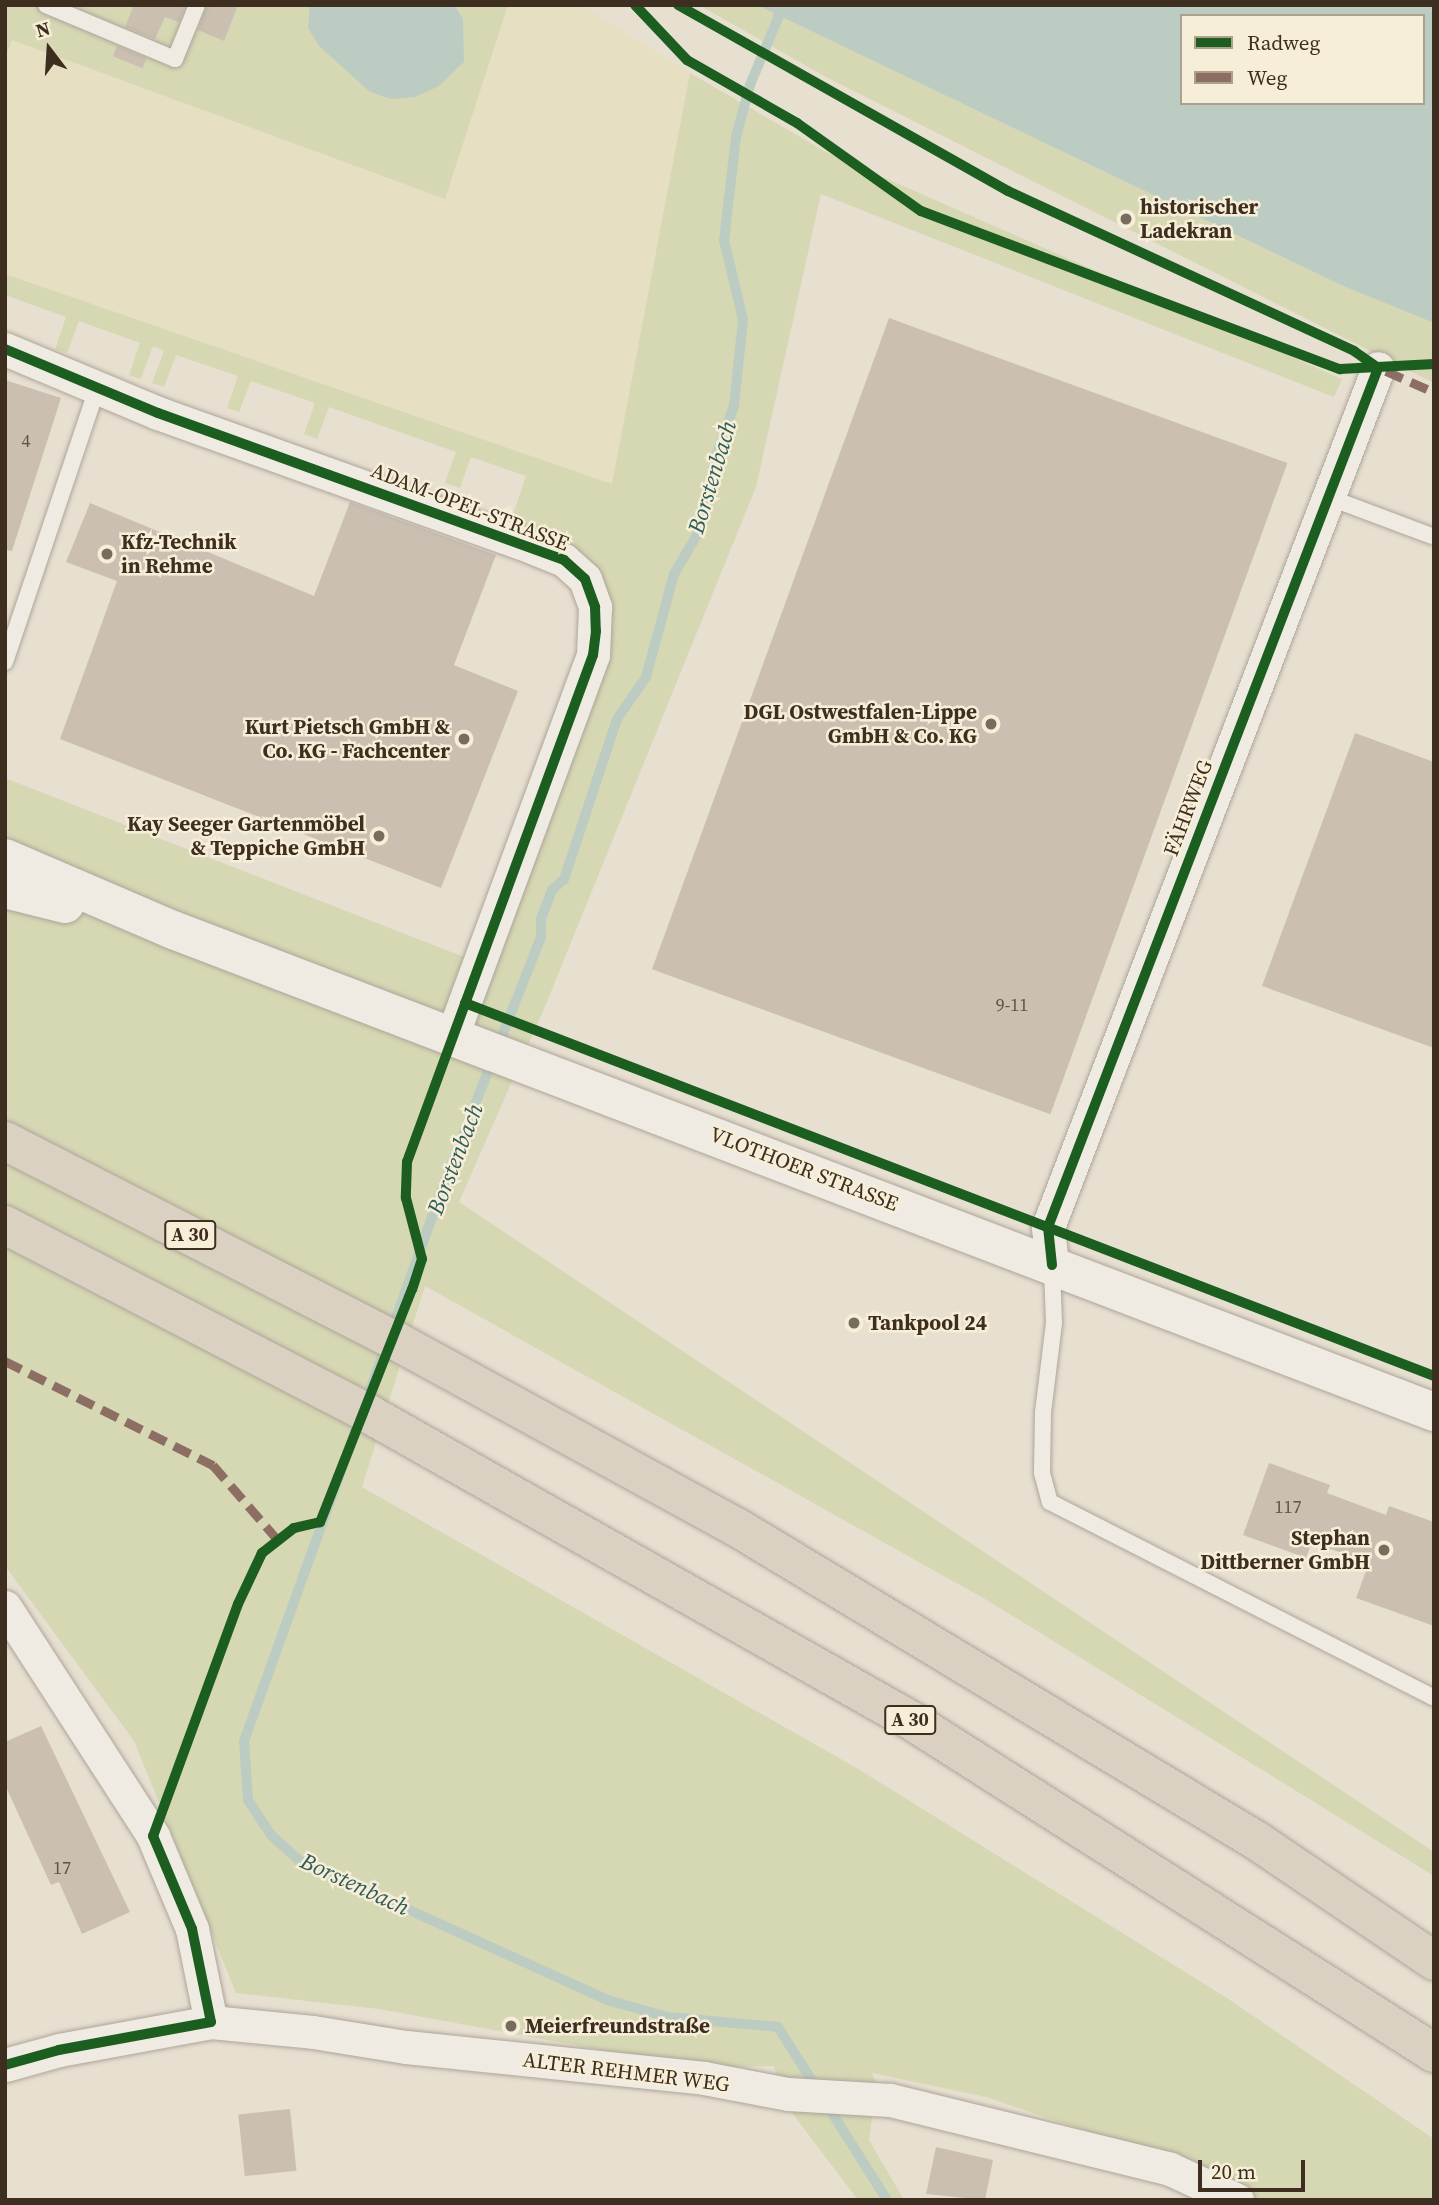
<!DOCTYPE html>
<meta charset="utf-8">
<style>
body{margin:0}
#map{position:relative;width:1439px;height:2205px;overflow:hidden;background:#e7e0d1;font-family:"Source Serif 4",serif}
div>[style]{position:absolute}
.farmland>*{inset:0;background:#e6dfc2}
.green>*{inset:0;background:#d6d7b3}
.water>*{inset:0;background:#bcccc2}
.stream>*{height:10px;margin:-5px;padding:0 5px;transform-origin:5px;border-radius:5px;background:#bcccc2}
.building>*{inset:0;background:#cbbfb2;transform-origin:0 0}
.roads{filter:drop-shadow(0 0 2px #ada599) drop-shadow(0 0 2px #ada599)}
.service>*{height:16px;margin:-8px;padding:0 8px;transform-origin:8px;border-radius:8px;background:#efebe3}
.minor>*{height:33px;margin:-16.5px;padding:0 16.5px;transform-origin:16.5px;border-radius:16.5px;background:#efebe3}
.secondary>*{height:38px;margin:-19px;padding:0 19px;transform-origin:19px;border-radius:19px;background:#efebe3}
.motorway>*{height:38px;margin:-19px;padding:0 19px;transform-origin:19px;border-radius:19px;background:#dad1c2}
.quiet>*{height:9px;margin-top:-4.5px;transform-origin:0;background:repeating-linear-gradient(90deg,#8d6e63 0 18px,transparent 0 27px)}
.cycleway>*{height:10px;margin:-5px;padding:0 5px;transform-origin:5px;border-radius:5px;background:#1b5e20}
.dots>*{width:19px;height:19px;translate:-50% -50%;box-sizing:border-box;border:4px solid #f7eed8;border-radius:50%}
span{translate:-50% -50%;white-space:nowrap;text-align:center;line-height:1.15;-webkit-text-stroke:5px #f7eed8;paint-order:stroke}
.number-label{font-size:18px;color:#605244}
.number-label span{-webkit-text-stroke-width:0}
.shield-label span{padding:2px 5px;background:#f7eed8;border:2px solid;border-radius:5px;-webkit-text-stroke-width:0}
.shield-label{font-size:19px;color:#3d2e20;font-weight:700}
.poi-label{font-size:21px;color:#3d2e20;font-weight:700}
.left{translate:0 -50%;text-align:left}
.right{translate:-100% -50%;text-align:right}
.street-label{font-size:21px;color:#3d2e20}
.water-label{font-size:23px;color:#2f5d5a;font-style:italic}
.frame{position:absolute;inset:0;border:7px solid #3d2e20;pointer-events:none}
.legend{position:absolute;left:1180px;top:14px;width:245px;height:91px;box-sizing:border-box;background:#f7eed8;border:2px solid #ada18e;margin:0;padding:9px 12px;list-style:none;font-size:21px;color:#3d2e20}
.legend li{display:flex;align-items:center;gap:14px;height:35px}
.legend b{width:35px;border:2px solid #ada18e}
.north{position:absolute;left:14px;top:14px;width:70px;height:70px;-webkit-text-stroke:5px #f7eed8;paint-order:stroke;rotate:343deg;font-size:19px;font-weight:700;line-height:28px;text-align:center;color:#3d2e20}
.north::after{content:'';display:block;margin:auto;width:24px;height:32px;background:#3d2e20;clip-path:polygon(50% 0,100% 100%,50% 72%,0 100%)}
.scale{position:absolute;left:1198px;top:2160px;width:107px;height:32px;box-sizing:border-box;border:4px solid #3d2e20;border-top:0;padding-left:9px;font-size:21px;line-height:24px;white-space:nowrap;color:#3d2e20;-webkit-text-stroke:5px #f7eed8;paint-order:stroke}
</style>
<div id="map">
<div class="farmland">
<div style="clip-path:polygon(508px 5px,582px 5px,690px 73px,613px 484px,5px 274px,5px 58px,12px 40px,444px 199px)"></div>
</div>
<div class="green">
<div style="clip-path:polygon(5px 5px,508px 5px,445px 199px,12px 40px,5px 58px)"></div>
<div style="clip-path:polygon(699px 5px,757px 5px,1343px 286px,1434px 323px,1434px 383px,826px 77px)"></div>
<div style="clip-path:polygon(690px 73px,826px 152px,1342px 379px,1334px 397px,821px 194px,756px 487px,546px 1004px,459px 1202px,1434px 1852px,1434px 1876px,985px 1599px,425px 1286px,362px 1487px,860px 1770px,1227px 1998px,1434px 2139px,1434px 2200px,1261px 2200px,1177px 2162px,986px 2097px,872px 2073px,877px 2084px,869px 2140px,903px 2198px,914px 2200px,858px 2200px,783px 2101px,774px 2066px,700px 2068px,379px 2009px,236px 1993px,134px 1741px,5px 1566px,5px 778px,487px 966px,610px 652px,607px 595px,572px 545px,511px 520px,526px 476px,471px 457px,460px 488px,445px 483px,456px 452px,329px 407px,317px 439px,304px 434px,315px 403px,251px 381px,239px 412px,227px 408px,238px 376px,176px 355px,164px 387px,152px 383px,164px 351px,153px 346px,141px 379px,129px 375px,140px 343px,79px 321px,67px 353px,55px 349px,66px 317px,5px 295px,5px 274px,612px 484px)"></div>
</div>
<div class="water">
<div style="clip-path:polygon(310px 5px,454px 5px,463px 19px,464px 62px,439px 86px,415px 97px,391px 99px,370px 92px,319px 46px,308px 28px)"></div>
<div style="clip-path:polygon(evenodd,757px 5px,1434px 5px,1434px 323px,1343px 286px,757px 5px,1182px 16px,1423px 16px,1423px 103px,1182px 103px,1182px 16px)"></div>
</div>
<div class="stream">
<div style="left:778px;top:5px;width:13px;rotate:90deg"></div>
<div style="left:778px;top:18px;width:73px;rotate:112.7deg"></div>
<div style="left:750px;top:85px;width:54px;rotate:105.1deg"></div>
<div style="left:736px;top:137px;width:104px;rotate:96.6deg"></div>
<div style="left:724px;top:240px;width:82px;rotate:76.6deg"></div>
<div style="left:743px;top:320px;width:86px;rotate:96deg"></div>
<div style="left:734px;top:406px;width:53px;rotate:109.8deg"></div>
<div style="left:716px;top:456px;width:74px;rotate:101.8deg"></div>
<div style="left:701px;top:528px;width:53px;rotate:120.4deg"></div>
<div style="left:674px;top:574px;width:107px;rotate:105.2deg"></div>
<div style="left:646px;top:677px;width:51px;rotate:124.6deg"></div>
<div style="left:617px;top:719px;width:169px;rotate:108.3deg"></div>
<div style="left:564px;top:879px;width:16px;rotate:137deg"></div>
<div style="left:552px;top:890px;width:30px;rotate:111deg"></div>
<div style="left:541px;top:918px;width:19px;rotate:90deg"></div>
<div style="left:541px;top:937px;width:262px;rotate:111.5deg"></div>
<div style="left:445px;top:1181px;width:595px;rotate:109.74deg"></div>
<div style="left:244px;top:1741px;width:59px;rotate:86.1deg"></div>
<div style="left:248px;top:1800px;width:42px;rotate:56.7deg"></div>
<div style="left:271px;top:1835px;width:38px;rotate:42deg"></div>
<div style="left:299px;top:1860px;width:338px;rotate:24.4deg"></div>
<div style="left:607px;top:2000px;width:63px;rotate:15.6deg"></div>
<div style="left:668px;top:2017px;width:110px;rotate:5.2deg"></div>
<div style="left:778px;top:2027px;width:204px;rotate:57.8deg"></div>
</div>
<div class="building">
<div style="clip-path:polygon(134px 5px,186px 5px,179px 22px,165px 17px,155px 39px,125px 27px)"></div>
<div style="clip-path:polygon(207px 5px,238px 5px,224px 41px,198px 30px)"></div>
<div style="left:117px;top:46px;width:32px;height:11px;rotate:22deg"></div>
<div style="left:889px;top:318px;width:424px;height:693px;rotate:20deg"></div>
<div style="clip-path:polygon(5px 380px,61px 398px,12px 551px,5px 550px)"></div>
<div style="clip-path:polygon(350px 502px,496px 555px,454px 665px,518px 691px,441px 888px,60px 739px,117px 581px,66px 562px,90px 503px,314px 596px)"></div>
<div style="clip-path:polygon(1355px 733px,1434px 762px,1434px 1048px,1262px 986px)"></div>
<div style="clip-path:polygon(1269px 1463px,1330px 1485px,1327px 1493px,1386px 1515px,1389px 1506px,1434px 1522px,1434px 1626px,1356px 1598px,1369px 1563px,1312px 1542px,1306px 1558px,1243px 1535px)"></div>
<div style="clip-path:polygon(41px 1726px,130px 1912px,82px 1934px,59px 1882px,51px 1885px,5px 1785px,5px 1742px)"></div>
<div style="left:290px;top:2109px;width:62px;height:52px;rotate:84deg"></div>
<div style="clip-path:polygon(936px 2147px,993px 2160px,985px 2200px,926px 2194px)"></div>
</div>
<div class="roads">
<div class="service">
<div style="left:46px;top:5px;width:140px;rotate:22.7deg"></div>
<div style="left:175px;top:59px;width:58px;rotate:-67.8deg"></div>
<div style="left:1328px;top:497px;width:111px;rotate:20.6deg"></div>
<div style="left:5px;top:662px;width:291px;rotate:-71.4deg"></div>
<div style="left:1052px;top:1268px;width:55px;rotate:87.9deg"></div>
<div style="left:1054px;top:1323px;width:91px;rotate:97deg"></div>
<div style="left:1043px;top:1413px;width:60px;rotate:91deg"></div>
<div style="left:1042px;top:1473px;width:30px;rotate:75deg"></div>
<div style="left:1050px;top:1502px;width:431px;rotate:27deg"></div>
</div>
<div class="minor">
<div style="left:5px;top:349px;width:166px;rotate:22.7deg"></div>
<div style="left:158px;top:413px;width:383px;rotate:19.7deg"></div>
<div style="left:519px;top:542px;width:48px;rotate:21.8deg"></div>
<div style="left:564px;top:560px;width:28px;rotate:42deg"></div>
<div style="left:585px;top:579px;width:30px;rotate:70deg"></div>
<div style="left:595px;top:607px;width:48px;rotate:92.4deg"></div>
<div style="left:593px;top:655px;width:404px;rotate:110.3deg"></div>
<div style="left:1052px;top:1265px;width:38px;rotate:-96deg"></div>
<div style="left:1048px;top:1227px;width:920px;rotate:-68.98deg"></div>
<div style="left:5px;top:1607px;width:273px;rotate:57.1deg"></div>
<div style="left:153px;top:1836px;width:101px;rotate:67.2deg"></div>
<div style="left:192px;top:1929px;width:95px;rotate:78.5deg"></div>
<div style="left:5px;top:2065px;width:56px;rotate:-15.5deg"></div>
<div style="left:59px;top:2050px;width:155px;rotate:-10.4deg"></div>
<div style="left:211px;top:2022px;width:102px;rotate:5.6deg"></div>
<div style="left:313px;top:2032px;width:94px;rotate:9.2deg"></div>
<div style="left:406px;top:2047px;width:300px;rotate:5.9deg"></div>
<div style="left:704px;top:2078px;width:86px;rotate:10.8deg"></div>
<div style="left:788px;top:2094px;width:102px;rotate:3.4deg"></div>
<div style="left:890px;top:2100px;width:288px;rotate:13.8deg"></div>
<div style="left:1170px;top:2169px;width:74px;rotate:24.8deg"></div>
</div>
<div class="secondary">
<div style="left:5px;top:858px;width:183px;rotate:23.2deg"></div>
<div style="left:173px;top:930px;width:1350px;rotate:20.92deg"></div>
<div style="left:5px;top:889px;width:62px;rotate:14deg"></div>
</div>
<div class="motorway">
<div style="left:5px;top:1141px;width:441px;rotate:27.1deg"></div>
<div style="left:398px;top:1342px;width:388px;rotate:28.7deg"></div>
<div style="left:738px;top:1528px;width:606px;rotate:31.09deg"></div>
<div style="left:1257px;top:1841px;width:214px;rotate:34.1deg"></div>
<div style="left:5px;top:1225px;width:410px;rotate:27.4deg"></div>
<div style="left:369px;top:1414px;width:624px;rotate:29.48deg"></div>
<div style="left:912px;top:1721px;width:619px;rotate:32.46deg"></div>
</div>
</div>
<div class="quiet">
<div style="left:1386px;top:371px;width:52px;rotate:23.6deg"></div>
<div style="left:5px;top:1361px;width:233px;rotate:26.6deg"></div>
<div style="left:213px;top:1465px;width:98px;rotate:49.1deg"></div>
</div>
<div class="cycleway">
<div style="left:635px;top:5px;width:76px;rotate:46.6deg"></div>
<div style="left:687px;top:60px;width:127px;rotate:29.8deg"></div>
<div style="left:797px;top:123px;width:152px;rotate:35.4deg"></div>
<div style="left:921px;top:211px;width:448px;rotate:20.7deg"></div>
<div style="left:1340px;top:369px;width:94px;rotate:-3deg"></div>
<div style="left:678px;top:5px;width:379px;rotate:29.4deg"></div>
<div style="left:1008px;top:191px;width:381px;rotate:24.8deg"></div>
<div style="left:1354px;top:351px;width:29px;rotate:35deg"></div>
<div style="left:5px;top:349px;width:166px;rotate:22.7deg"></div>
<div style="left:158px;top:413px;width:432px;rotate:19.9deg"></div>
<div style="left:564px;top:560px;width:28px;rotate:42deg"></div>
<div style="left:585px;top:579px;width:30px;rotate:70deg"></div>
<div style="left:595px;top:607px;width:24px;rotate:88deg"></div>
<div style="left:596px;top:631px;width:24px;rotate:97deg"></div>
<div style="left:593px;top:655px;width:540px;rotate:110.15deg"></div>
<div style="left:407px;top:1162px;width:36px;rotate:92deg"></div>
<div style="left:406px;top:1198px;width:63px;rotate:75.3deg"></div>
<div style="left:422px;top:1259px;width:32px;rotate:108deg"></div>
<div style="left:412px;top:1289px;width:251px;rotate:111.5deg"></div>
<div style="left:320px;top:1522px;width:27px;rotate:167deg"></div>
<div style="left:294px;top:1528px;width:41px;rotate:142deg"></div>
<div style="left:262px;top:1553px;width:56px;rotate:115.2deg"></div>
<div style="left:238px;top:1604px;width:247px;rotate:110.1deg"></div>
<div style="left:153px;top:1836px;width:101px;rotate:67.2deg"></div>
<div style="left:192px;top:1929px;width:95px;rotate:78.5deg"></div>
<div style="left:211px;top:2022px;width:155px;rotate:169.6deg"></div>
<div style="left:59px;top:2050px;width:56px;rotate:164.5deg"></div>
<div style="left:465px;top:1003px;width:1038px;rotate:21.05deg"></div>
<div style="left:1052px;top:1265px;width:38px;rotate:-96deg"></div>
<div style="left:1048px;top:1227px;width:920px;rotate:-68.98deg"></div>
</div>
<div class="dots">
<div style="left:1126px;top:219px;background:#786c5e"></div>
<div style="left:107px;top:554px;background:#786c5e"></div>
<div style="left:991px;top:724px;background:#786c5e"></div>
<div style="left:464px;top:739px;background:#786c5e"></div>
<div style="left:379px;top:836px;background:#786c5e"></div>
<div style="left:854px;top:1323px;background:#786c5e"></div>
<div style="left:1384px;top:1550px;background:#786c5e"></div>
<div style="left:511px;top:2026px;background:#786c5e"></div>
</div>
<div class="number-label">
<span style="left:26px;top:441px">4</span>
<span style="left:1012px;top:1005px">9-11</span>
<span style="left:1288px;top:1507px">117</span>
<span style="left:62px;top:1868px">17</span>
</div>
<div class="shield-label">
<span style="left:190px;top:1235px">A 30</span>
<span style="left:910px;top:1720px">A 30</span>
</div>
<div class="poi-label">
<span class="left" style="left:1140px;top:219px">historischer<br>Ladekran</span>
<span class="left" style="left:121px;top:554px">Kfz-Technik<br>in Rehme</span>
<span class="right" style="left:977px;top:724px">DGL Ostwestfalen-Lippe<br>GmbH &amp; Co. KG</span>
<span class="right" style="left:450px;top:739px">Kurt Pietsch GmbH &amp;<br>Co. KG - Fachcenter</span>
<span class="right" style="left:365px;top:836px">Kay Seeger Gartenmöbel<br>&amp; Teppiche GmbH</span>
<span class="left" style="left:868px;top:1323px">Tankpool 24</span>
<span class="right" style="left:1370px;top:1550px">Stephan<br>Dittberner GmbH</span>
<span class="left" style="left:525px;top:2026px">Meierfreundstraße</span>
</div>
<div class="street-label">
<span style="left:470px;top:507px;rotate:21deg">ADAM-OPEL-STRASSE</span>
<span style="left:1188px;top:808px;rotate:-69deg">FÄHRWEG</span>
<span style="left:804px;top:1169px;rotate:21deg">VLOTHOER STRASSE</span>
<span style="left:626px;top:2072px;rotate:7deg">ALTER REHMER WEG</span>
</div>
<div class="water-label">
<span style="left:712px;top:477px;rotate:-73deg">Borstenbach</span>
<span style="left:455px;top:1159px;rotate:-69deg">Borstenbach</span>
<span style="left:355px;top:1884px;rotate:25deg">Borstenbach</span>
</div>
<div class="frame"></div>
<ul class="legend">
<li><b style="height:9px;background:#1b5e20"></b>Radweg</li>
<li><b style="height:9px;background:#8d6e63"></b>Weg</li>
</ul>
<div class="north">N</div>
<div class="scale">20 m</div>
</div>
